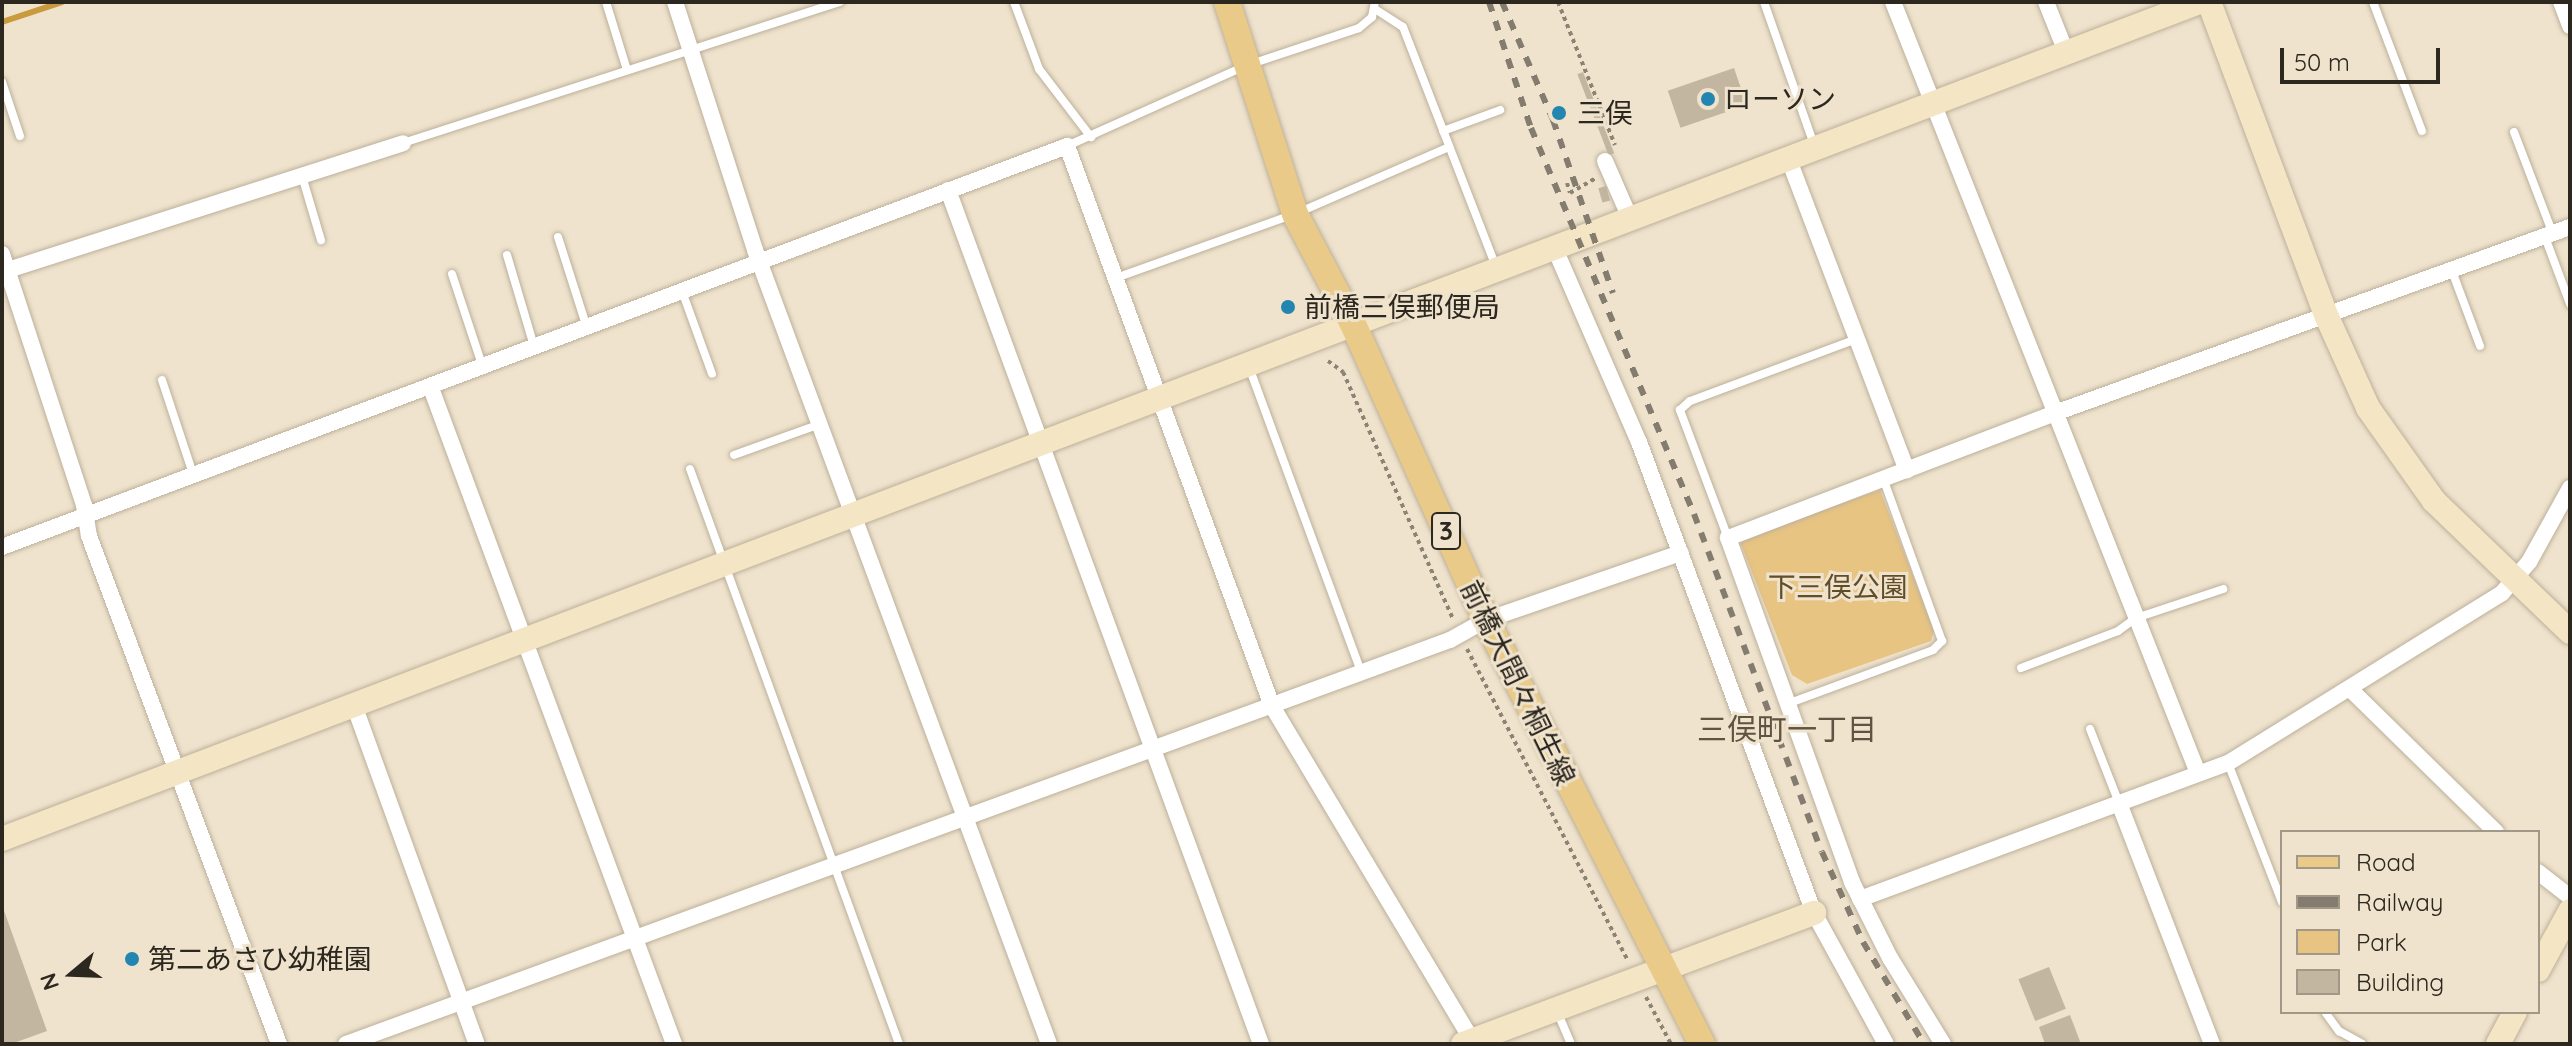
<!DOCTYPE html>
<meta charset="utf-8">
<style>
body{margin:0}
#map{position:relative;width:2572px;height:1046px;overflow:hidden;background:#efe3cd;font-family:Quicksand,"Noto Sans JP",sans-serif}
div>[style]{position:absolute}
.green>*{inset:0;background:#e8c483}
.stream>*{height:6px;margin:-3px;padding:0 3px;transform-origin:3px;border-radius:3px;background:#ca9b3e}
.building>*{inset:0;background:#c2b6a1;transform-origin:0 0}
.path>*{height:4px;margin-top:-2px;transform-origin:0;background:repeating-linear-gradient(90deg,#8b8374 0 4px,transparent 0 8px)}
.roads{filter:drop-shadow(0 0 2px #bcb09b) drop-shadow(0 0 2px #bcb09b)}
.lane>*{height:8px;margin:-4px;padding:0 4px;transform-origin:4px;border-radius:4px;background:#fff}
.street>*{height:16px;margin:-8px;padding:0 8px;transform-origin:8px;border-radius:8px;background:#fff}
.secondary>*{height:24px;margin:-12px;padding:0 12px;transform-origin:12px;border-radius:12px;background:#f4e5c4}
.primary>*{height:26px;margin:-13px;padding:0 13px;transform-origin:13px;border-radius:13px;background:#e9ca89}
.rail>*{height:6px;margin-top:-3px;transform-origin:0;background:repeating-linear-gradient(90deg,#847c6e 0 10px,transparent 0 20px)}
.dots>*{width:22px;height:22px;translate:-50% -50%;box-sizing:border-box;border:4px solid #efe3cd;border-radius:50%}
span{translate:-50% -50%;white-space:nowrap;text-align:center;line-height:1.15;-webkit-text-stroke:6px #efe3cd;paint-order:stroke}
.shield-label span{padding:2px 6px;background:#efe3cd;border:2px solid;border-radius:6px;-webkit-text-stroke-width:0}
.shield-label{font-size:26px;color:#2c271f;font-weight:700}
.poi-label{font-size:28px;color:#2c271f}
.left{translate:0 -50%;text-align:left}
.park-label{font-size:28px;color:#614d27}
.street-label{font-size:28px;color:#2c271f}
.neighbourhood-label{font-size:30px;color:#5e5441}
.frame{position:absolute;inset:0;border:4px solid #2c271f;pointer-events:none}
.legend{position:absolute;left:2280px;top:830px;width:260px;height:184px;box-sizing:border-box;background:#efe3cd;border:2px solid #a19887;margin:0;padding:10px 14px;list-style:none;font-size:24px;color:#2c271f}
.legend li{display:flex;align-items:center;gap:16px;height:40px}
.legend b{width:40px;border:2px solid #a19887}
.north{position:absolute;left:32px;top:934px;width:80px;height:80px;-webkit-text-stroke:6px #efe3cd;paint-order:stroke;rotate:251deg;font-size:22px;font-weight:700;line-height:32px;text-align:center;color:#2c271f}
.north::after{content:'';display:block;margin:auto;width:28px;height:36px;background:#2c271f;clip-path:polygon(50% 0,100% 100%,50% 72%,0 100%)}
.scale{position:absolute;left:2280px;top:48px;width:160px;height:36px;box-sizing:border-box;border:4px solid #2c271f;border-top:0;padding-left:10px;font-size:24px;line-height:28px;white-space:nowrap;color:#2c271f;-webkit-text-stroke:6px #efe3cd;paint-order:stroke}
</style>
<div id="map">
<div class="green">
<div style="clip-path:polygon(1880px 490px,1934px 630px,1931px 641px,1807px 684px,1792px 675px,1741px 544px,1746px 537px)"></div>
</div>
<div class="stream">
<div style="left:2px;top:22px;width:63px;rotate:-18.4deg"></div>
</div>
<div class="building">
<div style="left:1734px;top:68px;width:39px;height:70px;rotate:71deg"></div>
<div style="left:1583px;top:72px;width:87px;height:6px;rotate:69deg"></div>
<div style="left:1606px;top:186px;width:15px;height:8px;rotate:74deg"></div>
<div style="clip-path:polygon(2px 905px,47px 1031px,11px 1044px,2px 1044px)"></div>
<div style="left:2049px;top:967px;width:45px;height:33px;rotate:68deg"></div>
<div style="clip-path:polygon(2070px 1015px,2081px 1044px,2045px 1044px,2039px 1027px)"></div>
</div>
<div class="path">
<div style="left:1558px;top:2px;width:154px;rotate:68.3deg"></div>
<div style="left:1567px;top:183px;width:10px;rotate:73deg"></div>
<div style="left:1570px;top:193px;width:30px;rotate:-30deg"></div>
<div style="left:1328px;top:361px;width:19px;rotate:36deg"></div>
<div style="left:1343px;top:372px;width:270px;rotate:66deg"></div>
<div style="left:1467px;top:649px;width:351px;rotate:62.7deg"></div>
<div style="left:1646px;top:997px;width:53px;rotate:62deg"></div>
</div>
<div class="roads">
<div class="lane">
<div style="left:606px;top:2px;width:71px;rotate:72.8deg"></div>
<div style="left:1014px;top:2px;width:72px;rotate:69.5deg"></div>
<div style="left:1039px;top:69px;width:86px;rotate:52.6deg"></div>
<div style="left:1764px;top:2px;width:151px;rotate:70.7deg"></div>
<div style="left:2373px;top:2px;width:138px;rotate:69.2deg"></div>
<div style="left:1375px;top:9px;width:33px;rotate:33deg"></div>
<div style="left:1403px;top:27px;width:257px;rotate:68.8deg"></div>
<div style="left:2px;top:82px;width:57px;rotate:71.6deg"></div>
<div style="left:1443px;top:131px;width:61px;rotate:-20.2deg"></div>
<div style="left:2514px;top:132px;width:109px;rotate:69.1deg"></div>
<div style="left:403px;top:143px;width:459px;rotate:-17.9deg"></div>
<div style="left:1067px;top:146px;width:195px;rotate:-24.2deg"></div>
<div style="left:1245px;top:66px;width:120px;rotate:-18.4deg"></div>
<div style="left:1359px;top:28px;width:17px;rotate:-40deg"></div>
<div style="left:1372px;top:17px;width:15px;rotate:-79deg"></div>
<div style="left:302px;top:176px;width:67px;rotate:73.5deg"></div>
<div style="left:558px;top:237px;width:96px;rotate:72.3deg"></div>
<div style="left:2545px;top:237px;width:72px;rotate:69.5deg"></div>
<div style="left:507px;top:255px;width:95px;rotate:73.5deg"></div>
<div style="left:2452px;top:271px;width:80px;rotate:69.5deg"></div>
<div style="left:452px;top:274px;width:99px;rotate:71.7deg"></div>
<div style="left:1116px;top:278px;width:190px;rotate:-19.7deg"></div>
<div style="left:1295px;top:214px;width:168px;rotate:-23.5deg"></div>
<div style="left:682px;top:291px;width:88px;rotate:70.1deg"></div>
<div style="left:1249px;top:367px;width:325px;rotate:69.8deg"></div>
<div style="left:162px;top:380px;width:102px;rotate:71.7deg"></div>
<div style="left:734px;top:455px;width:91px;rotate:-19.8deg"></div>
<div style="left:690px;top:469px;width:612px;rotate:70.02deg"></div>
<div style="left:1728px;top:538px;width:137px;rotate:-110.6deg"></div>
<div style="left:1680px;top:410px;width:13px;rotate:-42deg"></div>
<div style="left:1690px;top:401px;width:178px;rotate:-20.4deg"></div>
<div style="left:2021px;top:668px;width:104px;rotate:-20.9deg"></div>
<div style="left:2118px;top:631px;width:22px;rotate:-36deg"></div>
<div style="left:2136px;top:618px;width:92px;rotate:-18.4deg"></div>
<div style="left:1787px;top:704px;width:156px;rotate:-20.3deg"></div>
<div style="left:1933px;top:650px;width:13px;rotate:-45deg"></div>
<div style="left:1942px;top:641px;width:170px;rotate:-109.9deg"></div>
<div style="left:2090px;top:729px;width:79px;rotate:68.6deg"></div>
<div style="left:2228px;top:763px;width:149px;rotate:68.8deg"></div>
<div style="left:1557px;top:1011px;width:36px;rotate:67deg"></div>
<div style="left:2325px;top:1012px;width:24px;rotate:54deg"></div>
<div style="left:2339px;top:1031px;width:26px;rotate:29deg"></div>
</div>
<div class="street">
<div style="left:675px;top:2px;width:261px;rotate:72.1deg"></div>
<div style="left:755px;top:250px;width:847px;rotate:69.68deg"></div>
<div style="left:1893px;top:2px;width:829px;rotate:68.42deg"></div>
<div style="left:2046px;top:2px;width:54px;rotate:68.2deg"></div>
<div style="left:2561px;top:2px;width:26px;rotate:69deg"></div>
<div style="left:1789px;top:160px;width:332px;rotate:69.2deg"></div>
<div style="left:1605px;top:161px;width:52px;rotate:66.4deg"></div>
<div style="left:948px;top:190px;width:910px;rotate:69.87deg"></div>
<div style="left:1555px;top:249px;width:210px;rotate:66.5deg"></div>
<div style="left:1639px;top:442px;width:502px;rotate:69.62deg"></div>
<div style="left:1814px;top:913px;width:149px;rotate:61.2deg"></div>
<div style="left:2px;top:254px;width:264px;rotate:71.9deg"></div>
<div style="left:84px;top:505px;width:31px;rotate:81deg"></div>
<div style="left:89px;top:536px;width:542px;rotate:69.49deg"></div>
<div style="left:2px;top:272px;width:421px;rotate:-17.8deg"></div>
<div style="left:431px;top:388px;width:700px;rotate:69.67deg"></div>
<div style="left:2px;top:547px;width:1138px;rotate:-20.63deg"></div>
<div style="left:1067px;top:146px;width:596px;rotate:69.89deg"></div>
<div style="left:1272px;top:706px;width:394px;rotate:59.1deg"></div>
<div style="left:2351px;top:690px;width:203px;rotate:44.4deg"></div>
<div style="left:354px;top:705px;width:361px;rotate:70.1deg"></div>
<div style="left:2119px;top:803px;width:258px;rotate:68.9deg"></div>
<div style="left:2538px;top:872px;width:41px;rotate:38deg"></div>
<div style="left:1860px;top:899px;width:392px;rotate:-20.3deg"></div>
<div style="left:2228px;top:763px;width:322px;rotate:-31.8deg"></div>
<div style="left:2502px;top:593px;width:41px;rotate:-48.9deg"></div>
<div style="left:2529px;top:562px;width:85px;rotate:-61deg"></div>
<div style="left:346px;top:1044px;width:1176px;rotate:-20.1deg"></div>
<div style="left:1450px;top:640px;width:41px;rotate:-29.1deg"></div>
<div style="left:1486px;top:620px;width:206px;rotate:-19deg"></div>
<div style="left:1943px;top:1044px;width:101px;rotate:-121.6deg"></div>
<div style="left:1890px;top:958px;width:85px;rotate:-116.6deg"></div>
<div style="left:1852px;top:882px;width:366px;rotate:-109.8deg"></div>
<div style="left:1728px;top:538px;width:350px;rotate:-20.9deg"></div>
<div style="left:2055px;top:413px;width:548px;rotate:-19.86deg"></div>
</div>
<div class="secondary">
<div style="left:2209px;top:2px;width:336px;rotate:69.5deg"></div>
<div style="left:2327px;top:317px;width:100px;rotate:65.7deg"></div>
<div style="left:2368px;top:408px;width:114px;rotate:54.6deg"></div>
<div style="left:2434px;top:501px;width:189px;rotate:43.9deg"></div>
<div style="left:2px;top:839px;width:2352px;rotate:-20.85deg"></div>
<div style="left:2538px;top:970px;width:67px;rotate:-61.5deg"></div>
<div style="left:1463px;top:1044px;width:375px;rotate:-20.5deg"></div>
<div style="left:2498px;top:1044px;width:36px;rotate:-62deg"></div>
</div>
<div class="primary">
<div style="left:1227px;top:2px;width:223px;rotate:72.2deg"></div>
<div style="left:1295px;top:214px;width:124px;rotate:62.2deg"></div>
<div style="left:1353px;top:324px;width:325px;rotate:65.8deg"></div>
<div style="left:1486px;top:620px;width:476px;rotate:63deg"></div>
</div>
</div>
<div class="rail">
<div style="left:1489px;top:2px;width:133px;rotate:71.6deg"></div>
<div style="left:1531px;top:128px;width:419px;rotate:67.1deg"></div>
<div style="left:1694px;top:514px;width:361px;rotate:69.3deg"></div>
<div style="left:1822px;top:852px;width:99px;rotate:65.5deg"></div>
<div style="left:1863px;top:942px;width:119px;rotate:59.1deg"></div>
<div style="left:1502px;top:2px;width:129px;rotate:66.6deg"></div>
<div style="left:1553px;top:120px;width:183px;rotate:70.9deg"></div>
</div>
<div class="dots">
<div style="left:1708px;top:99px;background:#2386b0"></div>
<div style="left:1559px;top:113px;background:#2386b0"></div>
<div style="left:1288px;top:307px;background:#2386b0"></div>
<div style="left:132px;top:959px;background:#2386b0"></div>
</div>
<div class="shield-label">
<span style="left:1446px;top:531px">3</span>
</div>
<div class="poi-label">
<span class="left" style="left:1724px;top:99px">ローソン</span>
<span class="left" style="left:1577px;top:113px">三俣</span>
<span class="left" style="left:1304px;top:307px">前橋三俣郵便局</span>
<span class="left" style="left:148px;top:959px">第二あさひ幼稚園</span>
</div>
<div class="park-label">
<span style="left:1838px;top:587px">下三俣公園</span>
</div>
<div class="street-label">
<span style="left:1518px;top:683px;rotate:64deg">前橋大間々桐生線</span>
</div>
<div class="neighbourhood-label">
<span style="left:1787px;top:729px">三俣町一丁目</span>
</div>
<div class="frame"></div>
<ul class="legend">
<li><b style="height:10px;background:#e9ca89"></b>Road</li>
<li><b style="height:10px;background:#847c6e"></b>Railway</li>
<li><b style="height:22px;background:#e8c483"></b>Park</li>
<li><b style="height:22px;background:#c2b6a1"></b>Building</li>
</ul>
<div class="north">N</div>
<div class="scale">50 m</div>
</div>
